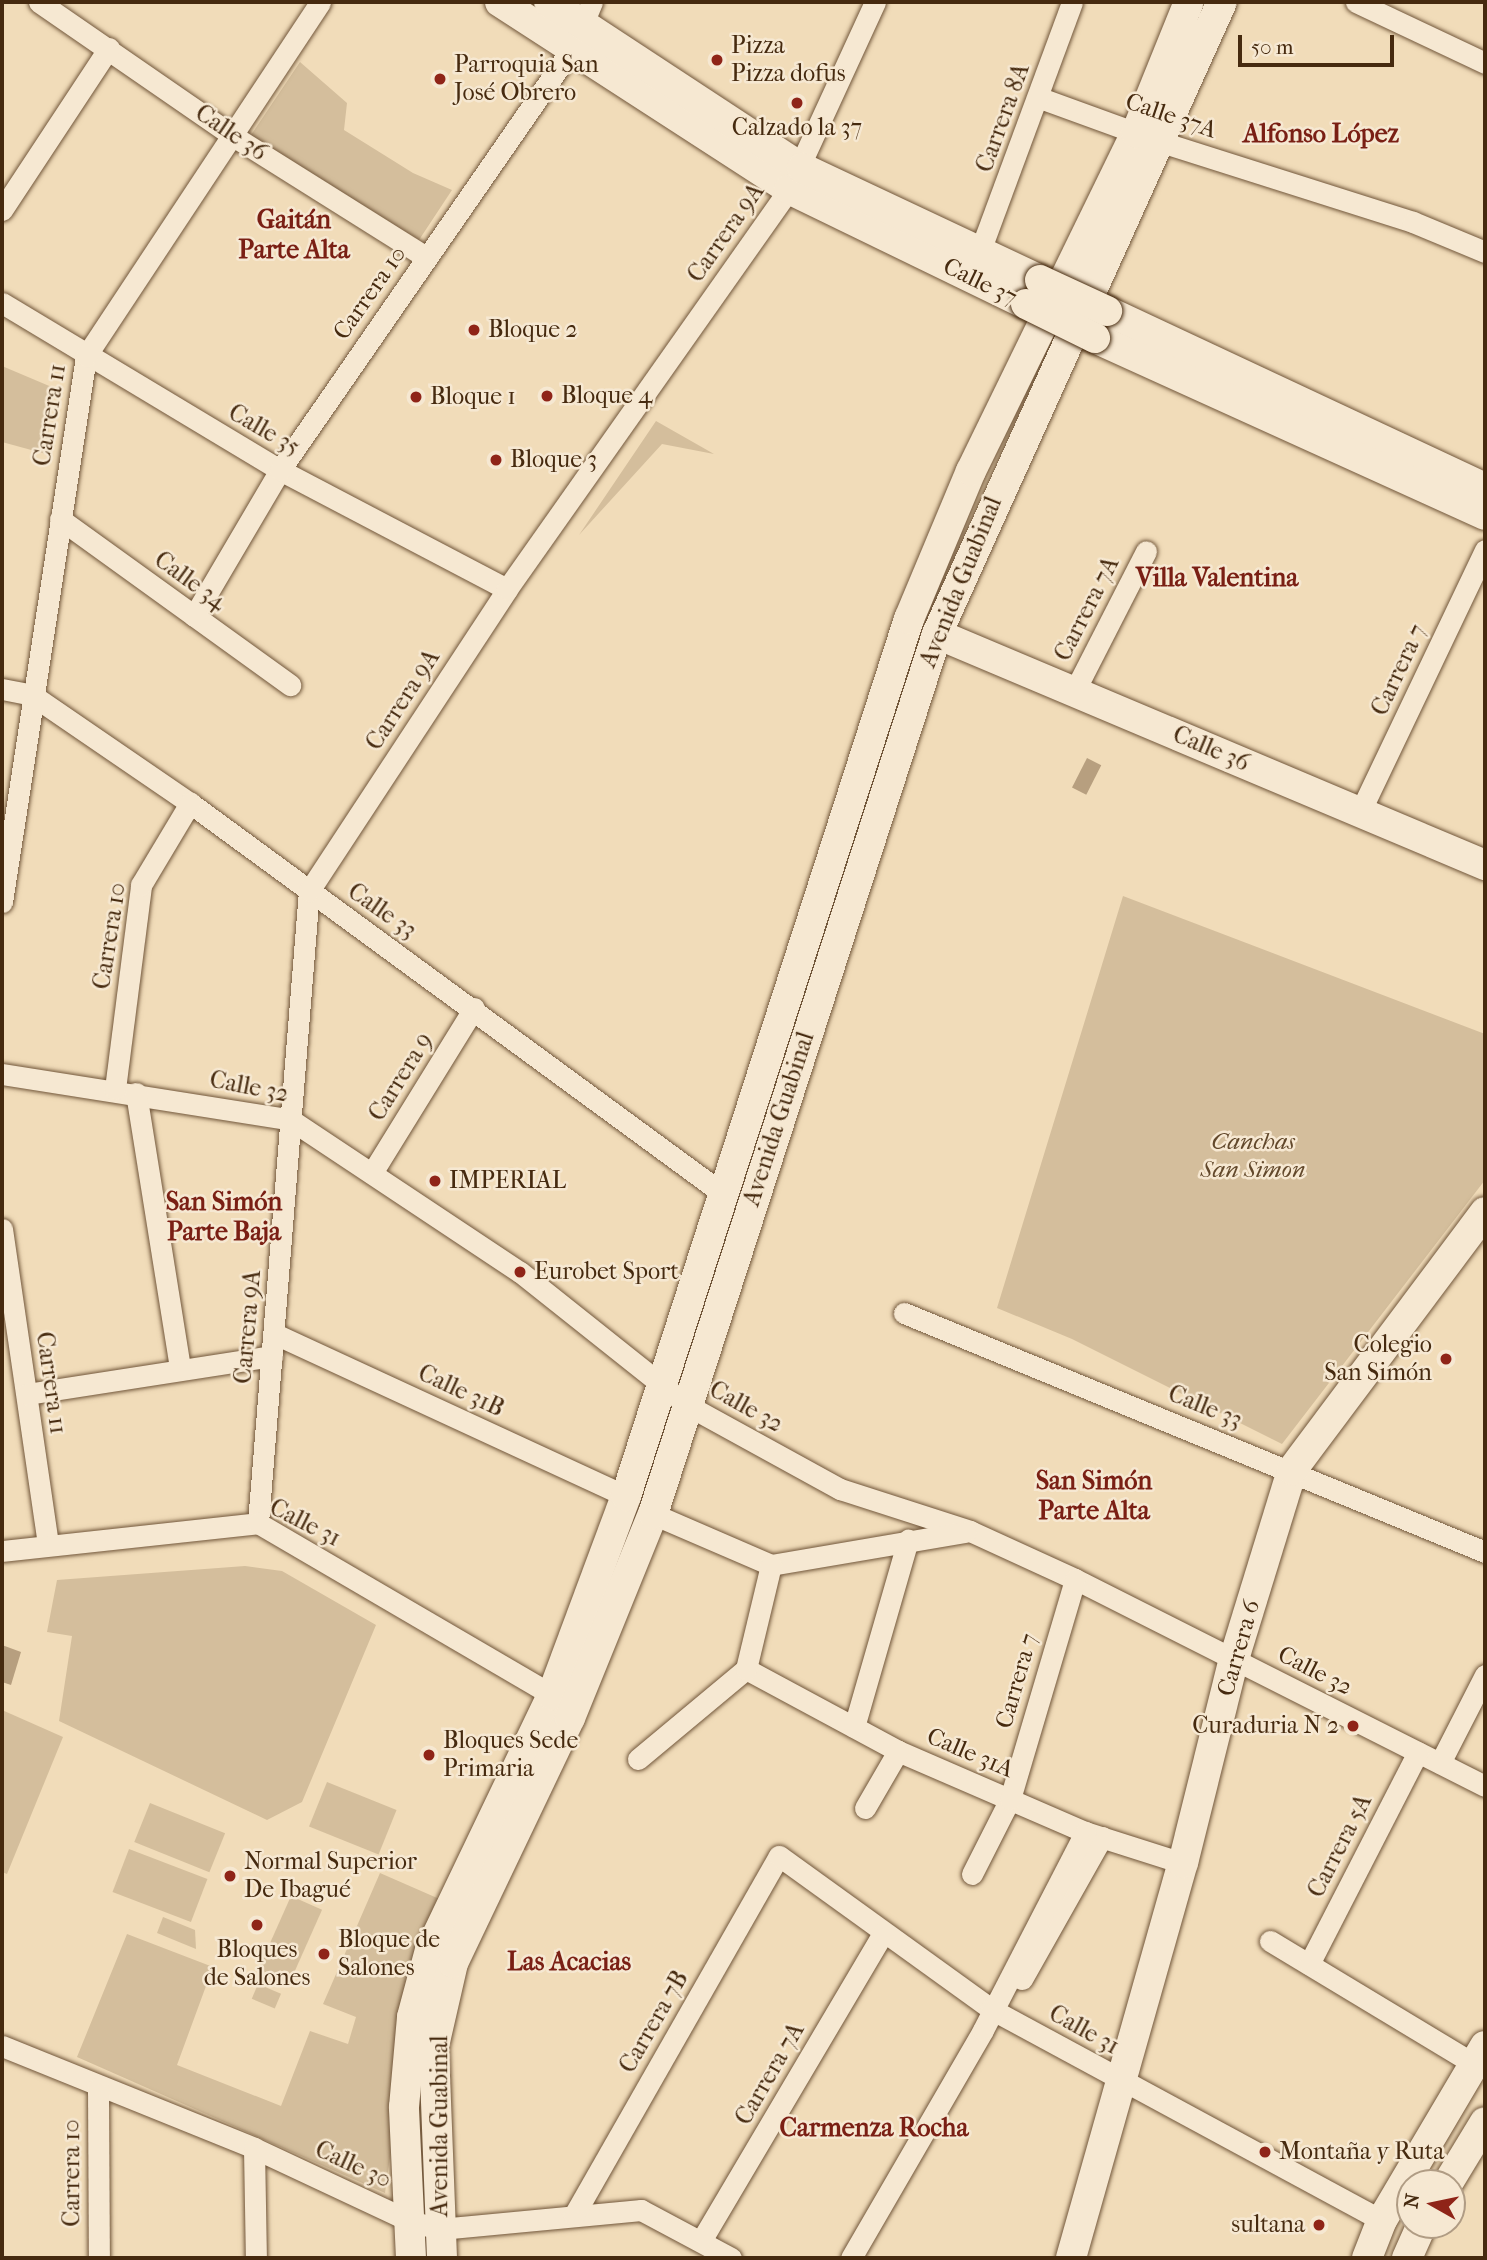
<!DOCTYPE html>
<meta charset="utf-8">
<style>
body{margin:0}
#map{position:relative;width:1487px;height:2260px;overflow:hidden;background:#f1dcb9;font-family:"IM FELL French Canon",serif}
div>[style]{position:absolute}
.green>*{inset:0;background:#d4be9c;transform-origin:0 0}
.water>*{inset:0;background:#b79f7f;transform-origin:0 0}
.roads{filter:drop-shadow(0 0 2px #71563a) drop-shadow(0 0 2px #71563a)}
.street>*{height:21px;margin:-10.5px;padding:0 10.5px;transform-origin:10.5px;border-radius:10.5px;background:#f6e8d2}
.secondary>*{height:30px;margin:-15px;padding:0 15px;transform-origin:15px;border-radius:15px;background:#f6e8d2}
.bridges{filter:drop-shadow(0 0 2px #462a0f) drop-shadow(0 0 2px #462a0f)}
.secondary-bridge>*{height:30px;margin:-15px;padding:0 15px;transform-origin:15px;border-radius:15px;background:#f6e8d2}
.dots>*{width:19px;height:19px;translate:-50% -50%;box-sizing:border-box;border:4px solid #f6e8d2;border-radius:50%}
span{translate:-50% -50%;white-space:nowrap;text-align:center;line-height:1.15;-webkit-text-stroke:5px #f6e8d2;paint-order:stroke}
.poi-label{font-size:24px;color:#462a0f}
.left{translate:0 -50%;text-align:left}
.right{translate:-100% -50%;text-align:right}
.street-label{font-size:24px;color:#462a0f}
.park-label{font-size:24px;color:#62482b;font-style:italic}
.neighbourhood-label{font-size:26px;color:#7a1f14;font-weight:700}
.frame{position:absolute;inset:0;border:4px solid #462a0f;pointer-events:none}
.north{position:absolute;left:1396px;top:2169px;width:70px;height:70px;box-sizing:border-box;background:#f6e8d2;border:2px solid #b09c84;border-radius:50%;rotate:279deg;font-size:19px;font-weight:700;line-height:28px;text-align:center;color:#462a0f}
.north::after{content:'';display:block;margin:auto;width:24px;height:32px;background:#8f2418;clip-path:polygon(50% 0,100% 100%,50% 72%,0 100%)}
.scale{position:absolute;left:1238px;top:35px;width:156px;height:32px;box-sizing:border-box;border:4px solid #462a0f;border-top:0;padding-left:9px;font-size:21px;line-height:24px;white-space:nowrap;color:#462a0f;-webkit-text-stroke:5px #f6e8d2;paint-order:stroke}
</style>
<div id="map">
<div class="green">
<div style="clip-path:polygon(300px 62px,347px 103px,344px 130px,413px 173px,452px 190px,419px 240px,249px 138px)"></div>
<div style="clip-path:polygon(2px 366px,54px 388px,46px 454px,2px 442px)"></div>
<div style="clip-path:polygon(656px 421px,714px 454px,662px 444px,579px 535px)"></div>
<div style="clip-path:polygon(1123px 896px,1485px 1034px,1485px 1180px,1282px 1444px,1072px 1339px,997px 1308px)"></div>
<div style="clip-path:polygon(245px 1566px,282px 1571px,376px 1625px,302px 1802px,267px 1820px,59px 1721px,72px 1636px,47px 1632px,57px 1580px)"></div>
<div style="clip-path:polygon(2px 1710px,63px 1737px,7px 1874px,2px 1872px)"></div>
<div style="left:327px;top:1782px;width:75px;height:48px;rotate:22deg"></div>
<div style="left:150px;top:1803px;width:81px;height:42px;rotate:22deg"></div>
<div style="left:129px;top:1849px;width:84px;height:46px;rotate:21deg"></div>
<div style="clip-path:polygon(380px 1873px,444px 1901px,419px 1949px,385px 2193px,77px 2057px,127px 1934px,213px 1967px,177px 2065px,281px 2106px,310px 2031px,348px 2044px,356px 2017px,323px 2004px)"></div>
<div style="left:291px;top:1896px;width:34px;height:80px;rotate:24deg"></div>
<div style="clip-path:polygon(163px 1917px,195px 1930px,196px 1949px,157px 1933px)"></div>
<div style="left:258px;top:1984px;width:25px;height:16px;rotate:23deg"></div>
</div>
<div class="water">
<div style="left:1087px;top:758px;width:16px;height:33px;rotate:27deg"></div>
<div style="clip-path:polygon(2px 1645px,21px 1652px,11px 1685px,2px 1682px)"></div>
</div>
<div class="roads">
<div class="street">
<div style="left:39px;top:2px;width:236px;rotate:34.6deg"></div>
<div style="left:233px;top:136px;width:228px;rotate:32.1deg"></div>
<div style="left:1356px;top:2px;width:143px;rotate:25.3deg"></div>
<div style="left:1040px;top:98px;width:129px;rotate:20deg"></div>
<div style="left:1161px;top:142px;width:264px;rotate:17.6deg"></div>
<div style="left:1413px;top:222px;width:78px;rotate:22.6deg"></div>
<div style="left:2px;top:210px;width:194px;rotate:-56.6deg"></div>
<div style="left:980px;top:251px;width:265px;rotate:-69.7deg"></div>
<div style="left:2px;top:303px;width:324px;rotate:31deg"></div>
<div style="left:280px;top:470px;width:256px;rotate:27.7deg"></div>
<div style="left:60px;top:519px;width:284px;rotate:35.8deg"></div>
<div style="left:194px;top:616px;width:169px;rotate:-59.5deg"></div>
<div style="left:280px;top:470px;width:515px;rotate:-55.29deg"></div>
<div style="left:573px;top:47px;width:49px;rotate:-67.1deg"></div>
<div style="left:2px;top:689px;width:31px;rotate:11deg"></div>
<div style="left:32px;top:695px;width:191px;rotate:34.4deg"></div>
<div style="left:190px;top:803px;width:660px;rotate:36.24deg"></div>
<div style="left:1074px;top:692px;width:158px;rotate:-62.9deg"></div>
<div style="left:1360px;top:812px;width:290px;rotate:-64.5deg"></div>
<div style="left:2px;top:902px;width:552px;rotate:-81.25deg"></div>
<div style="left:86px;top:356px;width:424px;rotate:-56.5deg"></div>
<div style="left:2px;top:1074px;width:293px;rotate:9deg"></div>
<div style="left:291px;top:1120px;width:275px;rotate:33.6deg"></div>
<div style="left:520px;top:1272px;width:213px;rotate:38.5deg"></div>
<div style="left:687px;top:1405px;width:175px;rotate:28.8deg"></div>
<div style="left:840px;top:1489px;width:137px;rotate:17.9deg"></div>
<div style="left:970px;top:1531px;width:115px;rotate:24.6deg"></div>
<div style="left:1075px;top:1579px;width:459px;rotate:26.8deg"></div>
<div style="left:115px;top:1089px;width:206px;rotate:-82.7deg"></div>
<div style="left:141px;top:885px;width:96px;rotate:-59.1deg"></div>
<div style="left:136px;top:1093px;width:278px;rotate:80.9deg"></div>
<div style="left:372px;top:1173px;width:194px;rotate:-58.3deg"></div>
<div style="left:2px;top:1229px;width:318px;rotate:81.7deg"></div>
<div style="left:904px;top:1313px;width:628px;rotate:22.36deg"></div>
<div style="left:275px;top:1334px;width:387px;rotate:24.8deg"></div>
<div style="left:27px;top:1394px;width:248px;rotate:-8.8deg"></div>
<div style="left:653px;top:1514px;width:129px;rotate:23.4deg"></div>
<div style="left:771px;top:1565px;width:197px;rotate:-9.7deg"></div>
<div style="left:258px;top:1523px;width:634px;rotate:-85.39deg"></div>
<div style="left:309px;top:891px;width:361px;rotate:-56.7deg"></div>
<div style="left:507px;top:589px;width:489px;rotate:-54.8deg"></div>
<div style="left:789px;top:189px;width:206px;rotate:-65.3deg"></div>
<div style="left:2px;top:1551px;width:258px;rotate:-6.2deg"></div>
<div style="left:258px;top:1523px;width:341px;rotate:30.3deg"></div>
<div style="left:746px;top:1669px;width:173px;rotate:28.3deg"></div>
<div style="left:898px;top:1751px;width:204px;rotate:23.4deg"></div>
<div style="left:1085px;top:1832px;width:103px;rotate:17.6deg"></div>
<div style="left:854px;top:1727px;width:195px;rotate:-73.9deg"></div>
<div style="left:638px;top:1759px;width:141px;rotate:-39.8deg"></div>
<div style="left:746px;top:1669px;width:107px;rotate:-76.5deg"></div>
<div style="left:1440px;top:1763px;width:99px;rotate:-62.9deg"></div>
<div style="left:865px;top:1808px;width:66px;rotate:-59.9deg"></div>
<div style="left:972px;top:1874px;width:84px;rotate:-63.1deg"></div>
<div style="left:1010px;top:1799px;width:229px;rotate:-73.5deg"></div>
<div style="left:1270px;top:1941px;width:238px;rotate:31.1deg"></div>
<div style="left:1309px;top:1964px;width:238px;rotate:-62.8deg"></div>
<div style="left:1022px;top:1979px;width:163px;rotate:-60.6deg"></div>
<div style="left:2px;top:2046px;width:272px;rotate:22deg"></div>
<div style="left:254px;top:2148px;width:172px;rotate:25.1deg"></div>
<div style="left:410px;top:2221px;width:31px;rotate:15deg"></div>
<div style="left:440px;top:2229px;width:202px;rotate:-5.4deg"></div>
<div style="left:641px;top:2210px;width:102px;rotate:28.1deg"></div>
<div style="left:98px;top:2088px;width:170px;rotate:89.7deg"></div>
<div style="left:254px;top:2148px;width:110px;rotate:89deg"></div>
<div style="left:574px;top:2215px;width:413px;rotate:-60.3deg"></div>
<div style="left:779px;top:1856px;width:261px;rotate:35.8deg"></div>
<div style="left:991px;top:2009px;width:444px;rotate:28.4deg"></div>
<div style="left:701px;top:2241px;width:358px;rotate:-59.4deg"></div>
<div style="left:851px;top:2258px;width:263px;rotate:-59.9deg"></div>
<div style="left:983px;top:2030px;width:223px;rotate:-62.7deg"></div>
</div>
<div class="secondary">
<div style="left:500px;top:2px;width:344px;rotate:32.9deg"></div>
<div style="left:789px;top:189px;width:263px;rotate:25.9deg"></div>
<div style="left:549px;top:2px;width:303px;rotate:33.3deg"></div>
<div style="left:802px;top:168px;width:263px;rotate:25.2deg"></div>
<div style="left:1107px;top:311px;width:417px;rotate:25.1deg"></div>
<div style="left:1095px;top:338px;width:428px;rotate:24.4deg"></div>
<div style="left:937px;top:634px;width:595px;rotate:22.86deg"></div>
<div style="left:1448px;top:2183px;width:71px;rotate:-58.8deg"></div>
<div style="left:411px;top:2258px;width:151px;rotate:-92.7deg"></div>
<div style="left:404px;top:2107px;width:90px;rotate:-84.9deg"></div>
<div style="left:412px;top:2017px;width:69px;rotate:-75deg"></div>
<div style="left:430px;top:1950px;width:283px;rotate:-64.4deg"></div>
<div style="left:552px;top:1695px;width:212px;rotate:-69.6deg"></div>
<div style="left:626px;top:1496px;width:922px;rotate:-72.12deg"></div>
<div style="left:909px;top:619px;width:160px;rotate:-67.3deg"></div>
<div style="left:971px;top:471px;width:376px;rotate:-64deg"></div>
<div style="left:1136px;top:133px;width:141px;rotate:-68deg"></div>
<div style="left:442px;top:2258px;width:212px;rotate:-92.2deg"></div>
<div style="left:434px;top:2046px;width:85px;rotate:-77.1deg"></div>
<div style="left:453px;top:1963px;width:272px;rotate:-64.5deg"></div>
<div style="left:570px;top:1718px;width:220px;rotate:-67.9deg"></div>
<div style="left:653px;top:1514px;width:925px;rotate:-72.11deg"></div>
<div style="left:937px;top:634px;width:693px;rotate:-65.73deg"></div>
<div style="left:1071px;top:2258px;width:411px;rotate:-74.2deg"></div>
<div style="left:1183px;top:1863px;width:210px;rotate:-76deg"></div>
<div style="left:1234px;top:1659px;width:198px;rotate:-72.9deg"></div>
<div style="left:1292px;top:1470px;width:322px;rotate:-53.2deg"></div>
<div style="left:1367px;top:2258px;width:41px;rotate:-68.5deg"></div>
<div style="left:1382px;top:2220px;width:202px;rotate:-59.4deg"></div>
<div style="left:1407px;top:2258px;width:36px;rotate:-66deg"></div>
</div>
</div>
<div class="bridges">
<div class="secondary-bridge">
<div style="left:1040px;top:280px;width:74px;rotate:24.8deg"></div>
<div style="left:1026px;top:304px;width:77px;rotate:26.2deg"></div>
</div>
</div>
<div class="dots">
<div style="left:717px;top:60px;background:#8f2418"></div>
<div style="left:440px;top:79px;background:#8f2418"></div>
<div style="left:797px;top:103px;background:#8f2418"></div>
<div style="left:474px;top:330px;background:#8f2418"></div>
<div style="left:547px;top:396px;background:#8f2418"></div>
<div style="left:416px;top:397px;background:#8f2418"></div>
<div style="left:496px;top:460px;background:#8f2418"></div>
<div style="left:435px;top:1181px;background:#8f2418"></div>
<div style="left:520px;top:1272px;background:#8f2418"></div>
<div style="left:1446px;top:1359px;background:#8f2418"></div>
<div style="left:1353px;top:1726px;background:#8f2418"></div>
<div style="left:429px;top:1755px;background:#8f2418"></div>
<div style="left:230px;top:1876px;background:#8f2418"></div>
<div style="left:257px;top:1925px;background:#8f2418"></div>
<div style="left:324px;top:1954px;background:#8f2418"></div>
<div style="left:1265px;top:2152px;background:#8f2418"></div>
<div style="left:1319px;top:2225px;background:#8f2418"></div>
</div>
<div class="poi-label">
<span class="left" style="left:731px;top:60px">Pizza<br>Pizza dofus</span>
<span class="left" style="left:454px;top:79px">Parroquia San<br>José Obrero</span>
<span style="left:797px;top:128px">Calzado la 37</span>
<span class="left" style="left:488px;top:330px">Bloque 2</span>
<span class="left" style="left:561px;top:396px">Bloque 4</span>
<span class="left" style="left:430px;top:397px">Bloque 1</span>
<span class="left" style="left:510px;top:460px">Bloque 3</span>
<span class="left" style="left:449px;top:1181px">IMPERIAL</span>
<span class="left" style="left:534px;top:1272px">Eurobet Sport</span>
<span class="right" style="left:1432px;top:1359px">Colegio<br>San Simón</span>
<span class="right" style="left:1339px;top:1726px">Curaduria N 2</span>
<span class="left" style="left:443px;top:1755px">Bloques Sede<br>Primaria</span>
<span class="left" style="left:244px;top:1876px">Normal Superior<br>De Ibagué</span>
<span class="left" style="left:338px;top:1954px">Bloque de<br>Salones</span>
<span style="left:257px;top:1964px">Bloques<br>de Salones</span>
<span class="left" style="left:1279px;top:2152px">Montaña y Ruta</span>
<span class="right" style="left:1305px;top:2225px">sultana</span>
</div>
<div class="street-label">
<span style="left:1171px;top:116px;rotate:19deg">Calle 37A</span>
<span style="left:1003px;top:118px;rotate:-70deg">Carrera 8A</span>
<span style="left:231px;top:133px;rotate:34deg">Calle 36</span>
<span style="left:726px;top:233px;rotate:-55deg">Carrera 9A</span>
<span style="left:980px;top:282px;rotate:26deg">Calle 37</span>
<span style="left:370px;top:293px;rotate:-55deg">Carrera 10</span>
<span style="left:50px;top:415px;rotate:-81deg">Carrera 11</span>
<span style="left:264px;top:430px;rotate:30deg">Calle 35</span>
<span style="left:190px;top:581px;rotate:36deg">Calle 34</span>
<span style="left:961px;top:582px;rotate:-68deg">Avenida Guabinal</span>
<span style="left:1087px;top:609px;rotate:-63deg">Carrera 7A</span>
<span style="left:1399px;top:670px;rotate:-65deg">Carrera 7</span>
<span style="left:403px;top:700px;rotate:-57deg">Carrera 9A</span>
<span style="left:1211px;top:749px;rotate:23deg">Calle 36</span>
<span style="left:382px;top:911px;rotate:35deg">Calle 33</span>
<span style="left:110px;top:936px;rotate:-81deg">Carrera 10</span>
<span style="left:401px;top:1077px;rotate:-58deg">Carrera 9</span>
<span style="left:249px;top:1087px;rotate:11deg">Calle 32</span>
<span style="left:779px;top:1119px;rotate:-72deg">Avenida Guabinal</span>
<span style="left:248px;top:1327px;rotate:-85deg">Carrera 9A</span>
<span style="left:51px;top:1383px;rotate:82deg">Carrera 11</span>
<span style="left:461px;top:1391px;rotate:25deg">Calle 31B</span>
<span style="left:746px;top:1407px;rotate:29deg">Calle 32</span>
<span style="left:1205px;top:1407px;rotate:22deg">Calle 33</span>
<span style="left:305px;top:1523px;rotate:27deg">Calle 31</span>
<span style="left:1239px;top:1648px;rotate:-74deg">Carrera 6</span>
<span style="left:1315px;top:1671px;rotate:27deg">Calle 32</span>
<span style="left:1017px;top:1681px;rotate:-74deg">Carrera 7</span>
<span style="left:970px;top:1753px;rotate:23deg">Calle 31A</span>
<span style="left:1340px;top:1846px;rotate:-63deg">Carrera 5A</span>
<span style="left:654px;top:2022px;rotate:-60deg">Carrera 7B</span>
<span style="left:1084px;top:2030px;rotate:29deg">Calle 31</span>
<span style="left:770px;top:2074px;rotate:-60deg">Carrera 7A</span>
<span style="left:440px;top:2126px;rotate:-90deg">Avenida Guabinal</span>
<span style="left:353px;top:2165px;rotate:25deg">Calle 30</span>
<span style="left:72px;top:2173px;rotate:-90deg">Carrera 10</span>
</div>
<div class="park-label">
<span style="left:1253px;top:1156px">Canchas<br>San Simon</span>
</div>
<div class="neighbourhood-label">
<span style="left:1321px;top:134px">Alfonso López</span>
<span style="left:294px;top:235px">Gaitán<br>Parte Alta</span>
<span style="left:1217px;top:578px">Villa Valentina</span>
<span style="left:224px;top:1217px">San Simón<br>Parte Baja</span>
<span style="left:1094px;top:1496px">San Simón<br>Parte Alta</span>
<span style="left:569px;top:1962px">Las Acacias</span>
<span style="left:874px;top:2128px">Carmenza Rocha</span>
</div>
<div class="frame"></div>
<div class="north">N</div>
<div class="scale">50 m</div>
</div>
